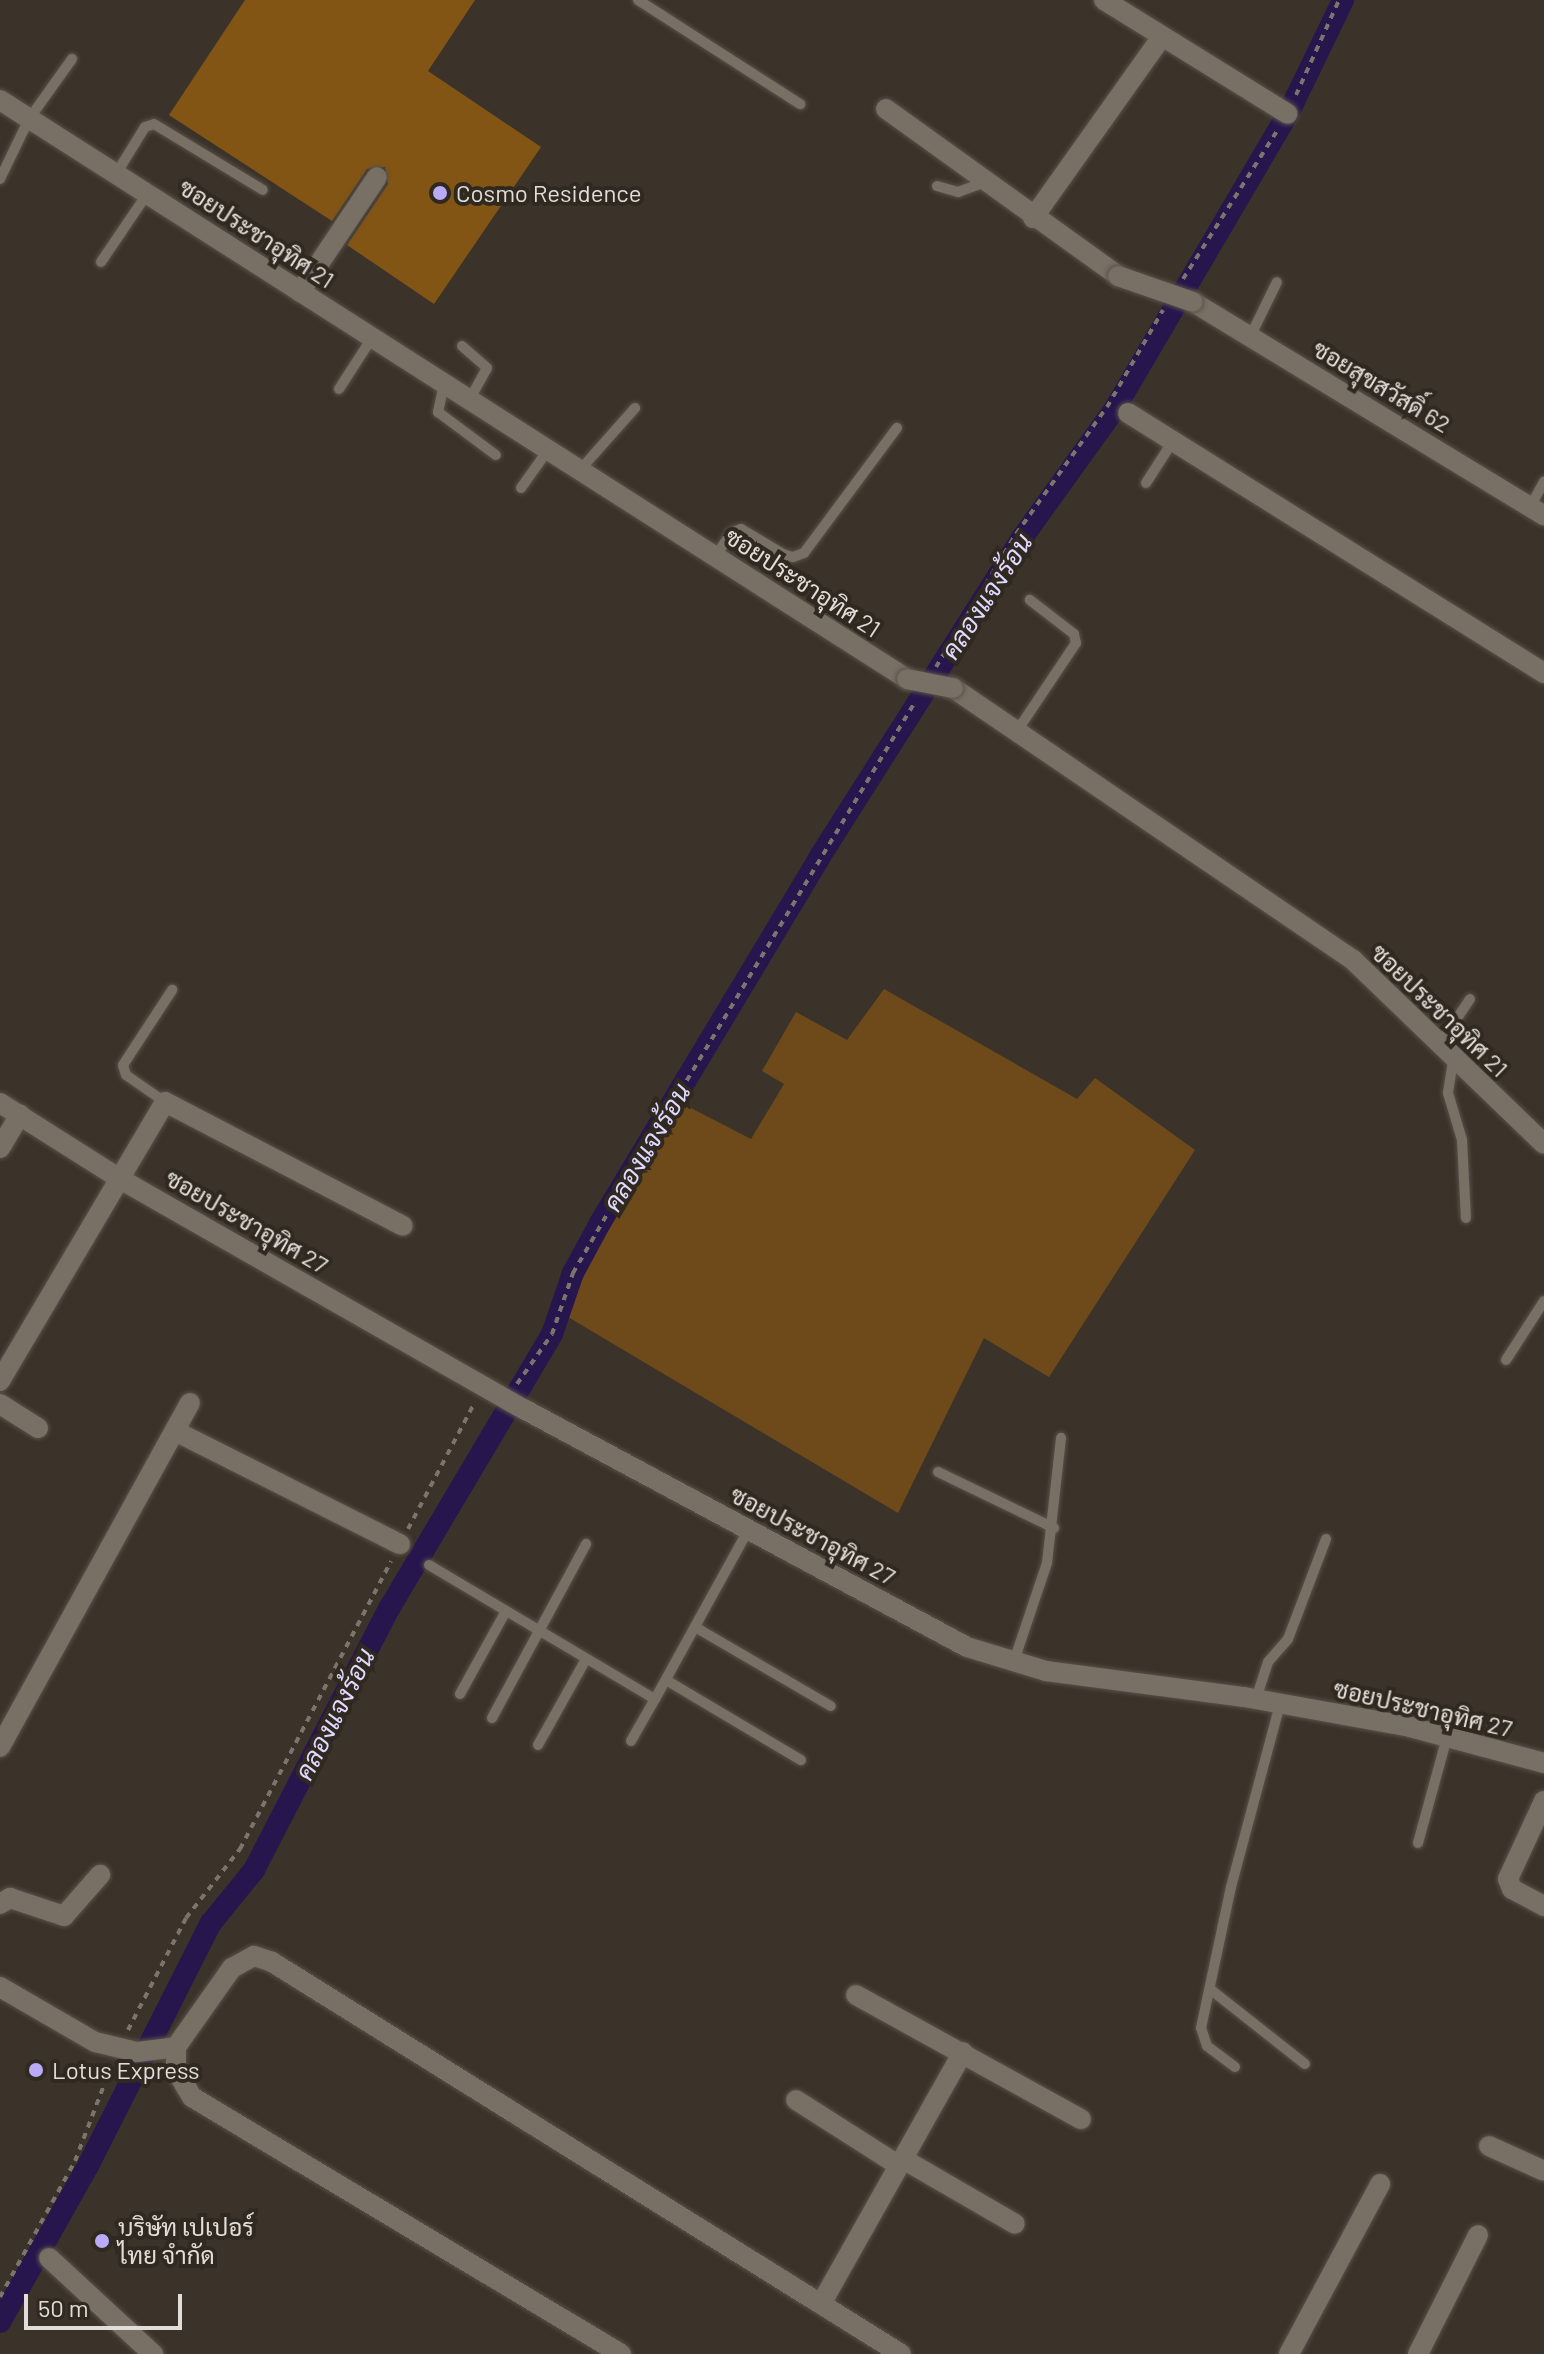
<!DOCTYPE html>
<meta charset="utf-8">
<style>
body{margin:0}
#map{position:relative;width:1544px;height:2354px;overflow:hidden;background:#3b332a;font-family:Barlow,Sarabun,sans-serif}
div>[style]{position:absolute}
.green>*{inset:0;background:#6e4a1a}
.canal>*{height:22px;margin:-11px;padding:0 11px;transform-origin:11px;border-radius:11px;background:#27164e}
.building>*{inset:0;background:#835515}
.path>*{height:4px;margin-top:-2px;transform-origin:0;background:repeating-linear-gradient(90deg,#7c756e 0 6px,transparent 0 12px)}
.roads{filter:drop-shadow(0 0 2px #585149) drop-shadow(0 0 2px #585149)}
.service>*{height:10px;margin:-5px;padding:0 5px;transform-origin:5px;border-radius:5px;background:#786f65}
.minor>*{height:20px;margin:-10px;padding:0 10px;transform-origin:10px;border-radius:10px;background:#786f65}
.bridges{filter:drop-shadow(0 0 2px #585149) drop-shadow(0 0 2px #585149)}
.minor-bridge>*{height:20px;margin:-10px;padding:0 10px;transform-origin:10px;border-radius:10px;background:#786f65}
.dots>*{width:22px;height:22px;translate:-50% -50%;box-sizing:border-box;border:4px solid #302920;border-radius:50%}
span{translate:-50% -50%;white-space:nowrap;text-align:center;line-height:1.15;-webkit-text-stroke:8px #302920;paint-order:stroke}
.poi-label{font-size:24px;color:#e2ddd8}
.left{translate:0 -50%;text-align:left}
.street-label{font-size:24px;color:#e2ddd8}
.water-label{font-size:26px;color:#dfd9ff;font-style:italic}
.scale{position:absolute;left:24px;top:2294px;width:158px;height:36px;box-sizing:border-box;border:4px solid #e2ddd8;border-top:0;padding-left:10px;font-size:24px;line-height:28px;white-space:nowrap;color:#e2ddd8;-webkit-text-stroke:6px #302920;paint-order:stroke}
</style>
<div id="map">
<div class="green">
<div style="clip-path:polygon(884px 989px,1077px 1099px,1095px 1078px,1195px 1150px,1049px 1377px,984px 1338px,898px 1513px,568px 1317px,568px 1299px,590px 1249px,683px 1104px,751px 1139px,784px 1084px,762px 1071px,796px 1012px,847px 1040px)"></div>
</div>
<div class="canal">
<div style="left:0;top:2322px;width:181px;rotate:-60.6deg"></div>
<div style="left:89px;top:2164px;width:270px;rotate:-63.2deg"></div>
<div style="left:211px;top:1923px;width:68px;rotate:-50.9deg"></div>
<div style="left:254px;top:1870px;width:296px;rotate:-62.7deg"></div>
<div style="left:390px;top:1607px;width:317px;rotate:-59.3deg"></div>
<div style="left:552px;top:1334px;width:65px;rotate:-71deg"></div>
<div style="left:573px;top:1273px;width:57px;rotate:-61.6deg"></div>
<div style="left:600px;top:1223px;width:426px;rotate:-59deg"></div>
<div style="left:819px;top:858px;width:379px;rotate:-57.6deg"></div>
<div style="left:1022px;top:538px;width:158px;rotate:-54.3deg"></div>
<div style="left:1114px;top:410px;width:343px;rotate:-59.6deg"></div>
<div style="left:1288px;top:114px;width:127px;rotate:-64.2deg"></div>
</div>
<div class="building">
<div style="clip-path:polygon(245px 0,475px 0,428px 71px,541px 147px,434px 304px,347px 245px,388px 184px,385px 167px,367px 169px,332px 221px,169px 115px)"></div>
</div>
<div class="path">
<div style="left:1296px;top:95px;width:104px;rotate:-65.6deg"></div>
<div style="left:1183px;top:279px;width:175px;rotate:-57.6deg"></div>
<div style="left:936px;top:667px;width:155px;rotate:-59deg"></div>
<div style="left:1016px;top:534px;width:156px;rotate:-54.4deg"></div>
<div style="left:1107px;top:407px;width:112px;rotate:-60deg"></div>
<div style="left:517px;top:1384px;width:61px;rotate:-55deg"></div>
<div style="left:552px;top:1334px;width:65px;rotate:-71deg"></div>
<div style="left:573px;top:1273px;width:116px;rotate:-59.9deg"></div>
<div style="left:631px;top:1173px;width:550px;rotate:-58.91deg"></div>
<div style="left:408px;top:1529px;width:144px;rotate:-62.2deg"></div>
<div style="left:128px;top:2030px;width:126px;rotate:-62.6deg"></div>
<div style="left:186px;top:1918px;width:88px;rotate:-52deg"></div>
<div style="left:240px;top:1849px;width:325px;rotate:-62.3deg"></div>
<div style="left:0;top:2297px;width:155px;rotate:-61.1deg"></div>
<div style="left:75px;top:2161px;width:104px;rotate:-69.1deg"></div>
</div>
<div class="roads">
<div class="service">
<div style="left:638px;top:0;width:193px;rotate:32.7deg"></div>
<div style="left:116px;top:174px;width:55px;rotate:-58.3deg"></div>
<div style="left:145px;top:127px;width:9px;rotate:-18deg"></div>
<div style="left:154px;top:124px;width:127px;rotate:31.2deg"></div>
<div style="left:0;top:179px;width:67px;rotate:-64.2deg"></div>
<div style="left:29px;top:119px;width:74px;rotate:-54.4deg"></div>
<div style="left:937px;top:186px;width:22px;rotate:16deg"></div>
<div style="left:958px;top:192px;width:29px;rotate:-20deg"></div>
<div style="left:101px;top:262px;width:82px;rotate:-55.9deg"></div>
<div style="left:1250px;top:337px;width:61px;rotate:-63.9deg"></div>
<div style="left:462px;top:346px;width:33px;rotate:41deg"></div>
<div style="left:487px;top:368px;width:37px;rotate:119deg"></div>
<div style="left:444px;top:384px;width:29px;rotate:102deg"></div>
<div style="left:438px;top:412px;width:72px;rotate:36.6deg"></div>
<div style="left:339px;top:389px;width:61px;rotate:-57.1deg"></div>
<div style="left:580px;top:470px;width:83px;rotate:-48.4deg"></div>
<div style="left:1146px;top:483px;width:50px;rotate:-57.3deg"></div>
<div style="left:521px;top:488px;width:47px;rotate:-54.6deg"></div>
<div style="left:1530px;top:507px;width:29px;rotate:-61deg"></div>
<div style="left:715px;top:557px;width:29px;rotate:-56deg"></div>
<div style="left:731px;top:533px;width:11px;rotate:-22deg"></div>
<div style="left:741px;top:529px;width:49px;rotate:30.8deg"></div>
<div style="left:783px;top:554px;width:10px;rotate:17deg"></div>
<div style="left:793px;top:557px;width:12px;rotate:-20deg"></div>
<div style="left:804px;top:553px;width:156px;rotate:-53.4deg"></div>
<div style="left:1017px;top:731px;width:106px;rotate:-56.2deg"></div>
<div style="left:1076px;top:643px;width:9px;rotate:-103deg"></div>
<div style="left:1074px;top:634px;width:56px;rotate:-142.3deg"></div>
<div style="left:1440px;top:1044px;width:54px;rotate:-56.3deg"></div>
<div style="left:1453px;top:1061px;width:32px;rotate:99deg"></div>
<div style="left:1448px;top:1093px;width:49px;rotate:73.4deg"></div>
<div style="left:1462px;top:1140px;width:78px;rotate:87.1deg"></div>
<div style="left:165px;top:1102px;width:47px;rotate:-145.3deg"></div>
<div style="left:126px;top:1075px;width:10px;rotate:-107deg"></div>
<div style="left:123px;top:1065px;width:90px;rotate:-56.8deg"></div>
<div style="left:1506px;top:1360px;width:70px;rotate:-57.2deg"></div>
<div style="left:938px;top:1472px;width:129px;rotate:25.8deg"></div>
<div style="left:429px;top:1565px;width:263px;rotate:30.7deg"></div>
<div style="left:655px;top:1699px;width:194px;rotate:-61.1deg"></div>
<div style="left:695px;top:1627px;width:157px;rotate:30.2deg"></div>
<div style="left:1014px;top:1661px;width:103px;rotate:-71.4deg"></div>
<div style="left:1047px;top:1563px;width:126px;rotate:-83.6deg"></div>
<div style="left:666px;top:1680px;width:157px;rotate:30.7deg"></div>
<div style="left:460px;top:1694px;width:95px;rotate:-61deg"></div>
<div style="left:1256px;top:1699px;width:39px;rotate:-72deg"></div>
<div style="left:1268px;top:1662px;width:30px;rotate:-49deg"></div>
<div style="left:1288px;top:1639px;width:107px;rotate:-69.2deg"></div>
<div style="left:492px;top:1718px;width:198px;rotate:-61.6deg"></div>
<div style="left:631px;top:1741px;width:48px;rotate:-60.3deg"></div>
<div style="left:538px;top:1745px;width:98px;rotate:-60.8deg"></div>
<div style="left:1418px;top:1843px;width:110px;rotate:-74.7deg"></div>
<div style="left:1210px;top:1989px;width:121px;rotate:38.3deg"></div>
<div style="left:1235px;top:2067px;width:35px;rotate:-143deg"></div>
<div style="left:1207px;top:2046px;width:19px;rotate:-108deg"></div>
<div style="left:1201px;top:2028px;width:144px;rotate:-78deg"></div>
<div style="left:1231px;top:1887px;width:189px;rotate:-75deg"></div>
</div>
<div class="minor">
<div style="left:1104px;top:0;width:216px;rotate:31.8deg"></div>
<div style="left:0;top:100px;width:1076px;rotate:32.55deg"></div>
<div style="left:886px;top:109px;width:286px;rotate:35.7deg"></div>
<div style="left:1033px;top:218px;width:219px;rotate:-54.6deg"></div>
<div style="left:300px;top:292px;width:138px;rotate:-56.2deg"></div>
<div style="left:1193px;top:302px;width:411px;rotate:31.3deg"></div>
<div style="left:1128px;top:413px;width:491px;rotate:32deg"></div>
<div style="left:953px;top:688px;width:484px;rotate:34.2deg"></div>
<div style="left:1353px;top:960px;width:265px;rotate:43.9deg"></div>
<div style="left:0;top:1103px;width:142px;rotate:32.3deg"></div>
<div style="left:120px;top:1179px;width:460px;rotate:29.7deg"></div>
<div style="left:520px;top:1407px;width:507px;rotate:28.23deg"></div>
<div style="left:967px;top:1647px;width:83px;rotate:16.9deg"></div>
<div style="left:1046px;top:1671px;width:200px;rotate:7.5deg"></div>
<div style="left:1244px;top:1697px;width:169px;rotate:10.2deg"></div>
<div style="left:1410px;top:1727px;width:139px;rotate:15deg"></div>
<div style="left:0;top:1148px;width:39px;rotate:-59deg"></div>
<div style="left:0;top:1381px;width:324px;rotate:-59.4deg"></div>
<div style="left:165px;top:1102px;width:268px;rotate:27.5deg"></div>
<div style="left:0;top:1404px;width:45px;rotate:32.3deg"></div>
<div style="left:175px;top:1431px;width:252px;rotate:26.7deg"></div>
<div style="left:0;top:1747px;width:393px;rotate:-61.1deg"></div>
<div style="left:1544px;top:1801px;width:86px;rotate:114.8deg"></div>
<div style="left:1508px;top:1879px;width:11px;rotate:68deg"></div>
<div style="left:1512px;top:1889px;width:36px;rotate:28deg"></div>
<div style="left:0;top:1904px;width:12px;rotate:-31deg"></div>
<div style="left:10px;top:1898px;width:57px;rotate:18.4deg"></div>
<div style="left:64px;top:1916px;width:55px;rotate:-48.7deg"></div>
<div style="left:0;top:1987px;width:110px;rotate:30.1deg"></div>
<div style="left:95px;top:2042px;width:43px;rotate:13.4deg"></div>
<div style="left:137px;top:2052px;width:39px;rotate:-7deg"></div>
<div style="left:856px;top:1995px;width:257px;rotate:28.9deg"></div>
<div style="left:796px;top:2100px;width:121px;rotate:32.5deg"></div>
<div style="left:1489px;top:2146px;width:60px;rotate:24.4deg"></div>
<div style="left:903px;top:2159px;width:129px;rotate:30.1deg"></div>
<div style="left:49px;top:2258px;width:142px;rotate:42.7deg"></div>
<div style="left:821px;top:2304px;width:289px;rotate:-60.6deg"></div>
<div style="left:621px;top:2354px;width:500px;rotate:-149.08deg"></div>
<div style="left:192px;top:2097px;width:31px;rotate:-121deg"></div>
<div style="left:176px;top:2070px;width:23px;rotate:-90deg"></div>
<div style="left:176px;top:2047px;width:97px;rotate:-54.7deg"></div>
<div style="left:232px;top:1968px;width:25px;rotate:-29deg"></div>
<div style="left:254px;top:1956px;width:19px;rotate:18deg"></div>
<div style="left:272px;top:1962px;width:741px;rotate:31.93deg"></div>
<div style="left:1289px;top:2354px;width:193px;rotate:-61.8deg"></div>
<div style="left:1418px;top:2354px;width:133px;rotate:-63.2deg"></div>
</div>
</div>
<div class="bridges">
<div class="minor-bridge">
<div style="left:1118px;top:276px;width:79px;rotate:19.1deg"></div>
<div style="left:907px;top:679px;width:47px;rotate:11.1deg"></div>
</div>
</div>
<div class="dots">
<div style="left:440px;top:193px;background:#b9abf7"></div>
<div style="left:36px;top:2070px;background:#b9abf7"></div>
<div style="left:102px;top:2241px;background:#b9abf7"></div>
</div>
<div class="poi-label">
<span class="left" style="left:456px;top:193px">Cosmo Residence</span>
<span class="left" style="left:52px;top:2070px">Lotus Express</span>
<span class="left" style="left:118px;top:2241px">บริษัท เปเปอร์<br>ไทย จำกัด</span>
</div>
<div class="street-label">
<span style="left:257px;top:233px;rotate:33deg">ซอยประชาอุทิศ 21</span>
<span style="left:1382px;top:386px;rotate:31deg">ซอยสุขสวัสดิ์ 62</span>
<span style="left:803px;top:582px;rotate:33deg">ซอยประชาอุทิศ 21</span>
<span style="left:1440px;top:1010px;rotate:44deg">ซอยประชาอุทิศ 21</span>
<span style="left:247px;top:1221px;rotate:30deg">ซอยประชาอุทิศ 27</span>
<span style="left:813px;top:1535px;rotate:28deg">ซอยประชาอุทิศ 27</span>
<span style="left:1423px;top:1708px;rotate:13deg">ซอยประชาอุทิศ 27</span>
</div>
<div class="water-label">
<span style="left:986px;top:596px;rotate:-57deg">คลองแจงร้อน</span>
<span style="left:646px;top:1147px;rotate:-59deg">คลองแจงร้อน</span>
<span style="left:334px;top:1714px;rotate:-63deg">คลองแจงร้อน</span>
</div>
<div class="scale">50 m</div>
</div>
